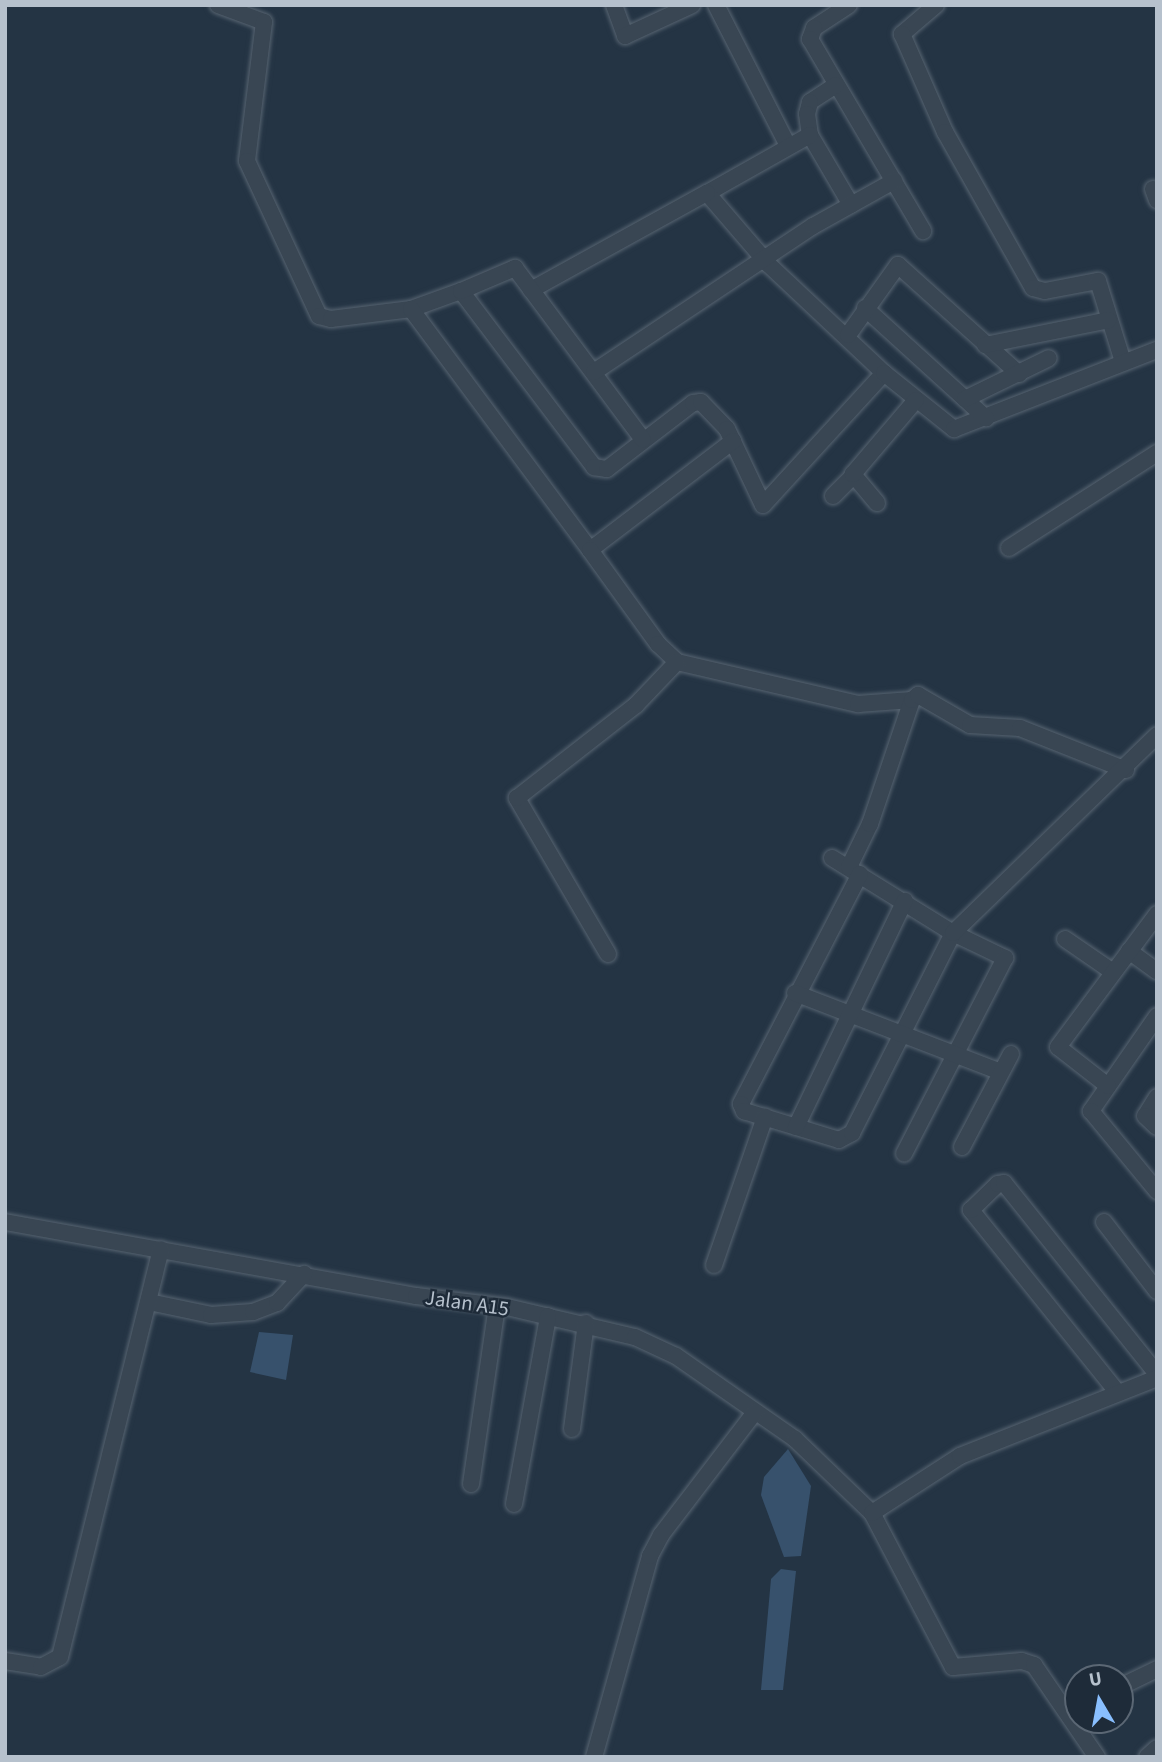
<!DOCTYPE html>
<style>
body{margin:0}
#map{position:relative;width:1162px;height:1762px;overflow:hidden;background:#243444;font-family:"Source Sans 3",sans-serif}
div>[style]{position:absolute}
.water>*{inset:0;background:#37516c}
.roads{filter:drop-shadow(0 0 2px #576471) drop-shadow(0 0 2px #576471)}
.minor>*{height:16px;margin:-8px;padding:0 8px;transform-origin:8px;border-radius:8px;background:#394653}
span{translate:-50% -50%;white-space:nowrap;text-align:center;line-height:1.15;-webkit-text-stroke:5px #1e2b39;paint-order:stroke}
.street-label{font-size:21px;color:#b6c1cd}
.frame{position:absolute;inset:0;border:7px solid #b6c1cd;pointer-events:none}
.north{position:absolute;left:1064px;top:1664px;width:70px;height:70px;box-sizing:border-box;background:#1e2b39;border:2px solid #5b6774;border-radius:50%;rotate:350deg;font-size:19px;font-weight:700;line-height:28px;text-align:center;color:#b6c1cd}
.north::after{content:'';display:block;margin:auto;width:24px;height:32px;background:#89bfff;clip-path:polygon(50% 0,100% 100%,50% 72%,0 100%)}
</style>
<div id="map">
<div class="water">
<div style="clip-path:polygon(259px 1332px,293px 1335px,286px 1380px,250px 1372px)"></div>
<div style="clip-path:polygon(788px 1449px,811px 1486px,801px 1556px,784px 1557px,761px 1495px,764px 1477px)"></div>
<div style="clip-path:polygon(781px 1569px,796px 1571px,783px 1690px,761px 1690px,771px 1579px)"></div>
</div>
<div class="roads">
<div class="minor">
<div style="left:218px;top:5px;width:49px;rotate:20.3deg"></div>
<div style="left:264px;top:22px;width:140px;rotate:97deg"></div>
<div style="left:247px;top:161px;width:171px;rotate:65.1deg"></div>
<div style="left:319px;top:316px;width:12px;rotate:14deg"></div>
<div style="left:331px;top:319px;width:81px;rotate:-7.1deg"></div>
<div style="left:411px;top:309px;width:53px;rotate:-19.8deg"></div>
<div style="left:461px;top:291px;width:221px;rotate:52.9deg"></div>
<div style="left:594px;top:467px;width:13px;rotate:9deg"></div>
<div style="left:607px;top:469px;width:108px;rotate:-37.5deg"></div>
<div style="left:693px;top:403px;width:8px;rotate:-7deg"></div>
<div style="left:701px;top:402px;width:37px;rotate:46deg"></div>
<div style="left:727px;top:429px;width:84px;rotate:64.7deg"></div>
<div style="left:763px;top:505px;width:179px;rotate:-47.5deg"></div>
<div style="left:614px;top:5px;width:33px;rotate:70deg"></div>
<div style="left:625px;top:36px;width:74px;rotate:-24.8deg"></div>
<div style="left:716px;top:5px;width:158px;rotate:62.9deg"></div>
<div style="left:849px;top:5px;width:42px;rotate:146.7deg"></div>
<div style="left:814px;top:28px;width:12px;rotate:110deg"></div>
<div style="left:810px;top:39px;width:223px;rotate:59.5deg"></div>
<div style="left:936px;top:5px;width:45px;rotate:139.5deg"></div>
<div style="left:902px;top:34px;width:107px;rotate:66.3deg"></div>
<div style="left:945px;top:132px;width:179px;rotate:60.6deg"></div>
<div style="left:1033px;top:288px;width:12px;rotate:14deg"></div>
<div style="left:1045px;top:291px;width:54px;rotate:-10.7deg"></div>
<div style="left:1098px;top:281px;width:85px;rotate:72.8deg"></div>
<div style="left:836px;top:85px;width:31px;rotate:147deg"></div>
<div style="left:810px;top:102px;width:12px;rotate:104deg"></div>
<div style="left:807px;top:114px;width:21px;rotate:82deg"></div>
<div style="left:810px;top:135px;width:81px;rotate:59.6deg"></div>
<div style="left:810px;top:135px;width:118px;rotate:150.6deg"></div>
<div style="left:707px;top:193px;width:94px;rotate:49.3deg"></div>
<div style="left:768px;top:264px;width:159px;rotate:43.2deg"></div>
<div style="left:884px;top:373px;width:90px;rotate:38.7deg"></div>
<div style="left:954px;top:429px;width:218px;rotate:-21.3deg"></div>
<div style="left:1153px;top:189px;width:12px;rotate:70deg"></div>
<div style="left:531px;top:290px;width:201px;rotate:-28.9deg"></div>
<div style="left:461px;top:291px;width:59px;rotate:-23.1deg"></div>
<div style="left:515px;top:268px;width:214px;rotate:53.3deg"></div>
<div style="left:865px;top:308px;width:164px;rotate:42.3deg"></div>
<div style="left:411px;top:309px;width:300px;rotate:53.4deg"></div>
<div style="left:590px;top:550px;width:180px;rotate:-37.3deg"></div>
<div style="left:848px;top:335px;width:86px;rotate:-54.5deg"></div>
<div style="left:898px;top:265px;width:163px;rotate:42deg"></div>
<div style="left:985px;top:345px;width:126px;rotate:-11.4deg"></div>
<div style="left:594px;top:372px;width:263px;rotate:-33.7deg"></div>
<div style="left:813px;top:226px;width:93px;rotate:-29.1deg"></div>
<div style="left:965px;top:399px;width:93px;rotate:-26deg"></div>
<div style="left:833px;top:496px;width:27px;rotate:-45deg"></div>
<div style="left:877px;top:503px;width:38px;rotate:-130deg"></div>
<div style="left:853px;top:474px;width:97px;rotate:-49.6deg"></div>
<div style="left:1009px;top:548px;width:176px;rotate:-32.7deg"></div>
<div style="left:590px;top:550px;width:116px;rotate:54.1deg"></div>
<div style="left:658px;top:644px;width:26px;rotate:43deg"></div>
<div style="left:677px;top:662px;width:186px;rotate:13.1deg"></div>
<div style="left:858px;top:704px;width:54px;rotate:-4.2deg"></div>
<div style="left:832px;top:858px;width:142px;rotate:31.8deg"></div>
<div style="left:953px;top:933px;width:58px;rotate:25.7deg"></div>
<div style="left:1005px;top:958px;width:220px;rotate:117.3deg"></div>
<div style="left:849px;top:867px;width:48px;rotate:-64deg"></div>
<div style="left:870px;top:824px;width:131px;rotate:-71.3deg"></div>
<div style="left:912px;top:700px;width:8px;rotate:-40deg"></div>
<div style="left:918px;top:695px;width:60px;rotate:30deg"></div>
<div style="left:970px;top:725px;width:50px;rotate:3.4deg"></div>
<div style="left:1020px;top:728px;width:114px;rotate:21.6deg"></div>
<div style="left:860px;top:874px;width:259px;rotate:117.4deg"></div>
<div style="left:741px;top:1104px;width:8px;rotate:67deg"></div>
<div style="left:744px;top:1111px;width:99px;rotate:17deg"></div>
<div style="left:839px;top:1140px;width:15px;rotate:-28deg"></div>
<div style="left:852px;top:1133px;width:224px;rotate:-63.2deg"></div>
<div style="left:953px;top:933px;width:284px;rotate:-44.1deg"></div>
<div style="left:1065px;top:939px;width:58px;rotate:34.5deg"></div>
<div style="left:1129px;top:951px;width:34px;rotate:36deg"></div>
<div style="left:608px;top:954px;width:181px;rotate:-120.3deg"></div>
<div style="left:517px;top:798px;width:151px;rotate:-38deg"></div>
<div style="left:636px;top:705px;width:59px;rotate:-46.4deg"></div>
<div style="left:795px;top:993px;width:217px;rotate:21deg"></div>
<div style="left:1157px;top:1016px;width:116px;rotate:124.8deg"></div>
<div style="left:1091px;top:1111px;width:104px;rotate:50.5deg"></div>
<div style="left:1108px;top:1086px;width:63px;rotate:-142deg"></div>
<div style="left:1058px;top:1047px;width:166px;rotate:-53.3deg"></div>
<div style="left:1157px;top:1097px;width:22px;rotate:122deg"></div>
<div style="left:1145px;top:1116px;width:16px;rotate:43deg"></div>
<div style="left:796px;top:1127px;width:251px;rotate:-64.3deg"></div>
<div style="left:962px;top:1147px;width:105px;rotate:-62.2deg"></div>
<div style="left:5px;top:1222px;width:418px;rotate:10.2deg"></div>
<div style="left:416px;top:1296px;width:92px;rotate:6.9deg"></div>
<div style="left:507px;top:1307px;width:131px;rotate:13.2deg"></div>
<div style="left:635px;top:1337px;width:45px;rotate:24.9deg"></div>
<div style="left:676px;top:1356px;width:145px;rotate:34.9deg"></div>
<div style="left:795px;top:1439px;width:107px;rotate:43.9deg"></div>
<div style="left:872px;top:1513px;width:174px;rotate:62.3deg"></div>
<div style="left:953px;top:1667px;width:69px;rotate:-5deg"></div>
<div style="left:1022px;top:1661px;width:13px;rotate:18deg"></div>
<div style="left:1034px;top:1665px;width:112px;rotate:55.6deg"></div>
<div style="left:1104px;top:1222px;width:87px;rotate:52.5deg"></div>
<div style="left:714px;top:1265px;width:157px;rotate:-71deg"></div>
<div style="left:149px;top:1302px;width:63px;rotate:11.8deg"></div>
<div style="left:211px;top:1315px;width:42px;rotate:-4.1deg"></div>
<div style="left:253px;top:1312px;width:26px;rotate:-21deg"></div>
<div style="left:277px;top:1303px;width:40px;rotate:-47deg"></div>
<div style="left:1118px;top:1393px;width:235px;rotate:-128.8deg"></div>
<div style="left:971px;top:1210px;width:37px;rotate:-44deg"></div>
<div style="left:998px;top:1184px;width:6px;rotate:-9deg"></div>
<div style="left:1004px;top:1183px;width:245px;rotate:51.3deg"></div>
<div style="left:572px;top:1429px;width:107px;rotate:-82.5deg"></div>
<div style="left:471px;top:1484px;width:180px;rotate:-81.7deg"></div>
<div style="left:514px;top:1504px;width:191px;rotate:-79.7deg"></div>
<div style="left:872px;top:1513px;width:105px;rotate:-32.9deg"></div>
<div style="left:960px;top:1456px;width:212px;rotate:-21.6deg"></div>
<div style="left:5px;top:1661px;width:36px;rotate:9deg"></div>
<div style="left:41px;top:1667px;width:21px;rotate:-28deg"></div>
<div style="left:60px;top:1657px;width:420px;rotate:-76.1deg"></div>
<div style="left:1120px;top:1687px;width:41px;rotate:-25.9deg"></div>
<div style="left:594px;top:1757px;width:209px;rotate:-74.4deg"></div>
<div style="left:650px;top:1556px;width:24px;rotate:-62deg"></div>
<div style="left:661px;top:1535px;width:155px;rotate:-52.6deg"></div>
<div style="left:1147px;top:1757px;width:13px;rotate:-42deg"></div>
</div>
</div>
<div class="street-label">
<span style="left:467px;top:1303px;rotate:8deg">Jalan A15</span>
</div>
<div class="frame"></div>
<div class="north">U</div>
</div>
